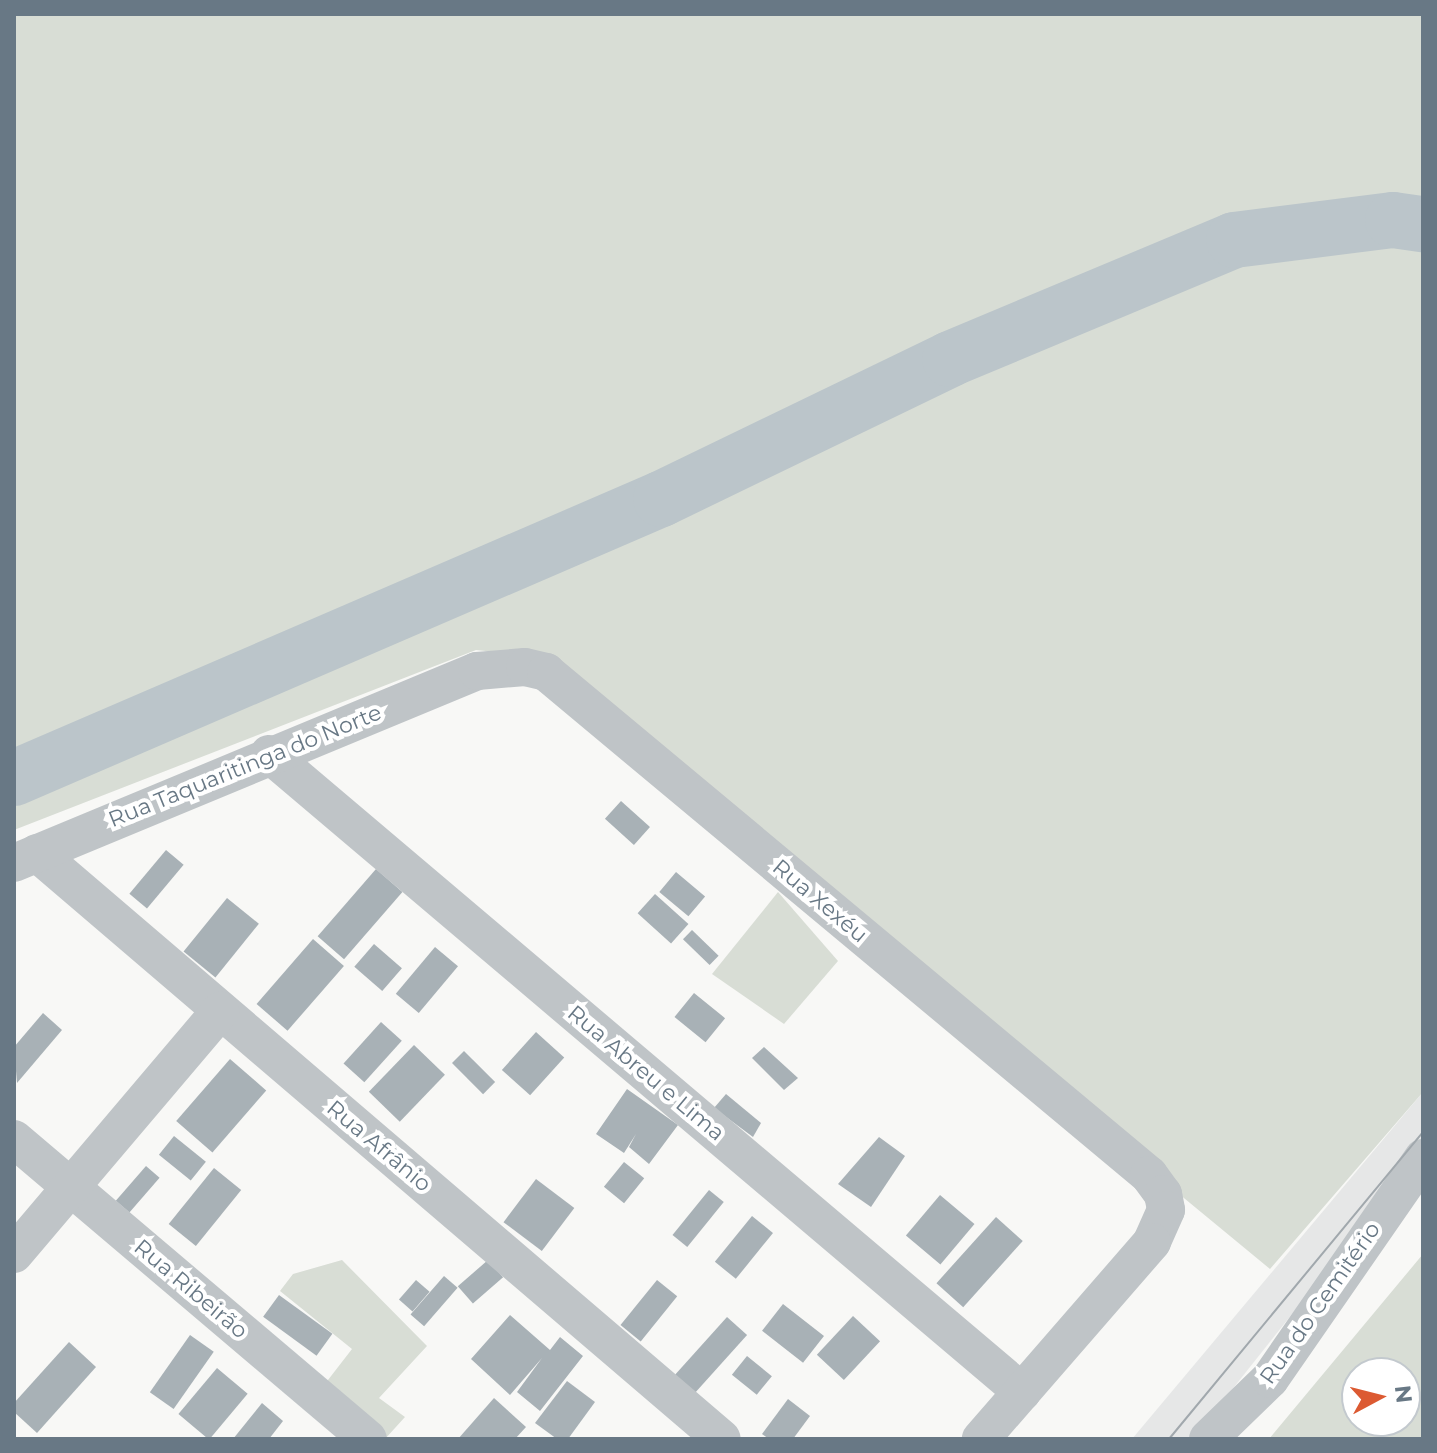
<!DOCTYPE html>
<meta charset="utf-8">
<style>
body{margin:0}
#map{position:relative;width:1437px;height:1453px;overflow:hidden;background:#f8f8f6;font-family:Montserrat,sans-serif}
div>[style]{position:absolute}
.built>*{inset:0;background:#e6e7e7}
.green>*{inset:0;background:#d8ddd5}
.river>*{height:56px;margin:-28px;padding:0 28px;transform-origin:28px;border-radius:28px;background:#bbc5ca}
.building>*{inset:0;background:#a8b1b6;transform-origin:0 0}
.minor>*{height:38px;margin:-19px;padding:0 19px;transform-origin:19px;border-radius:19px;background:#bfc4c7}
.tram>*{height:2px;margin:-1px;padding:0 1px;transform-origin:1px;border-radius:1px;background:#a1a8ad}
span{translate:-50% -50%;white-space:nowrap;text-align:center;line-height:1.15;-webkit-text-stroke:8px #fff;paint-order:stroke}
.street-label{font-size:22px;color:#687885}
.frame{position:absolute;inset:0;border:16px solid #687885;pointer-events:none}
.north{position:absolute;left:1341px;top:1357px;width:80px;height:80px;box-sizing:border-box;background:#fff;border:2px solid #c3c9ce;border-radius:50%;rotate:83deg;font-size:22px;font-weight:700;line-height:32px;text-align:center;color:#687885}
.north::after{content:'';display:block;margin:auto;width:28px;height:36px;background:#dc5a32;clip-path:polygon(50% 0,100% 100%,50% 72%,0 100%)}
</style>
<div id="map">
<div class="built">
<div style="clip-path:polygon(1423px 1092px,1423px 1149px,1219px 1406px,1191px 1439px,1132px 1439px)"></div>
</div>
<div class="green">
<div style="clip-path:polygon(14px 14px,1423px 14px,1423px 1092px,1270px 1269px,526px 655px,476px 650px,14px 830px)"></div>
<div style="clip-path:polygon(778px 892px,838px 961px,784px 1024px,712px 974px)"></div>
<div style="clip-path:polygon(evenodd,1423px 1254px,1423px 1439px,1269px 1439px,1423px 1254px,1405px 1373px,1405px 1421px,1357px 1421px,1357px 1373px,1405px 1373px)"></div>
<div style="clip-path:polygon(342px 1260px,427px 1346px,379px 1398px,405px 1417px,385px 1439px,321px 1389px,352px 1349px,280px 1291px,293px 1274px)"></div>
</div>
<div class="river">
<div style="left:14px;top:778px;width:705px;rotate:-23.33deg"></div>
<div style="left:661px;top:499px;width:321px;rotate:-25.8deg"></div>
<div style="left:950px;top:359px;width:308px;rotate:-22.7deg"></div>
<div style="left:1234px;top:240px;width:160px;rotate:-7.2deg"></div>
<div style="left:1393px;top:220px;width:30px;rotate:8deg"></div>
</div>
<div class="building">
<div style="left:621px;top:801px;width:39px;height:24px;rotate:42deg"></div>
<div style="left:166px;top:850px;width:23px;height:57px;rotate:40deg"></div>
<div style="left:376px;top:869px;width:35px;height:89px;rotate:41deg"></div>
<div style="left:676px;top:872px;width:38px;height:26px;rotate:40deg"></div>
<div style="left:655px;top:894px;width:45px;height:26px;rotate:42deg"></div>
<div style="left:227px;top:898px;width:41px;height:69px;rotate:39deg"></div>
<div style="left:692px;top:930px;width:37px;height:13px;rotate:44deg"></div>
<div style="left:313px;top:939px;width:41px;height:86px;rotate:41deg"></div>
<div style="left:374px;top:944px;width:37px;height:30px;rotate:41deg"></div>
<div style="left:435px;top:947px;width:30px;height:61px;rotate:40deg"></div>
<div style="left:694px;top:993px;width:40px;height:31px;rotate:39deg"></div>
<div style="clip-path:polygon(43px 1013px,62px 1030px,17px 1083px,14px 1047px)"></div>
<div style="left:381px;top:1022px;width:28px;height:56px;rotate:42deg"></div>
<div style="left:536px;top:1032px;width:38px;height:51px;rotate:42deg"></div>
<div style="left:414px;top:1045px;width:43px;height:65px;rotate:44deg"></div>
<div style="clip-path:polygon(764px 1047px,798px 1078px,784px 1090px,752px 1058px)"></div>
<div style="left:464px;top:1051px;width:44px;height:17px;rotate:45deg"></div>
<div style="left:230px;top:1059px;width:48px;height:82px;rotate:41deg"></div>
<div style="clip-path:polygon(627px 1089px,678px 1125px,649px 1164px,629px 1147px,636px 1134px,624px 1153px,596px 1134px)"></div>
<div style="clip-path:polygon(726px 1094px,761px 1123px,753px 1137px,714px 1108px)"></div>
<div style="left:174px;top:1136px;width:41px;height:24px;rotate:39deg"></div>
<div style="clip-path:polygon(879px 1137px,905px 1156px,871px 1207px,838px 1184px)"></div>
<div style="left:624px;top:1162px;width:26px;height:32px;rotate:39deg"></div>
<div style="left:146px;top:1166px;width:18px;height:46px;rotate:41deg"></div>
<div style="left:214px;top:1168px;width:35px;height:72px;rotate:39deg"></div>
<div style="left:536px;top:1179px;width:48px;height:54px;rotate:37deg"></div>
<div style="left:709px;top:1190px;width:19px;height:58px;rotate:39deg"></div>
<div style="left:940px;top:1195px;width:45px;height:53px;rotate:40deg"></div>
<div style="left:752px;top:1216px;width:27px;height:59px;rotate:39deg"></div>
<div style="left:996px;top:1217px;width:36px;height:89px;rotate:42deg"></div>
<div style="left:488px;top:1260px;width:23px;height:40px;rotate:49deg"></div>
<div style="left:444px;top:1276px;width:18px;height:51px;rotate:41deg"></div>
<div style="left:416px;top:1280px;width:18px;height:26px;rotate:41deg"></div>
<div style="left:657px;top:1280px;width:26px;height:58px;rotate:39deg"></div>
<div style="left:279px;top:1295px;width:66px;height:27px;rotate:36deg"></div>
<div style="left:783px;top:1304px;width:52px;height:34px;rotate:38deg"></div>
<div style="clip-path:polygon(510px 1315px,550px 1350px,560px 1337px,583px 1356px,540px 1411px,517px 1392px,542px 1358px,510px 1395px,471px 1359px)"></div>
<div style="left:853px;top:1316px;width:37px;height:53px;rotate:43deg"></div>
<div style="left:727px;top:1317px;width:27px;height:84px;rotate:42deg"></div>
<div style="left:190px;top:1335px;width:29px;height:70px;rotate:35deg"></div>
<div style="clip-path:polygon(69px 1342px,96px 1367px,37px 1433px,14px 1412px,14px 1403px)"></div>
<div style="left:747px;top:1356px;width:32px;height:24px;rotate:39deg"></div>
<div style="left:217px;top:1368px;width:40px;height:60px;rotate:40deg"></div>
<div style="clip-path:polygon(567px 1381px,595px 1402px,568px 1439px,557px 1439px,535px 1423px)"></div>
<div style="clip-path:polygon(494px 1398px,526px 1427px,515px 1439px,458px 1439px)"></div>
<div style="clip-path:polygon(788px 1399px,810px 1416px,793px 1439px,769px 1439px,762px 1434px)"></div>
<div style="clip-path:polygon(262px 1403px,283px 1421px,269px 1439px,233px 1439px)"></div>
</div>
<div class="minor">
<div style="left:269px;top:754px;width:987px;rotate:40.27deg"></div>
<div style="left:37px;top:853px;width:901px;rotate:40.55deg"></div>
<div style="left:14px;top:863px;width:501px;rotate:-22.52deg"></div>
<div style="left:477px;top:671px;width:48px;rotate:-4.8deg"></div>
<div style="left:525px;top:667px;width:22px;rotate:13deg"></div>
<div style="left:546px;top:672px;width:785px;rotate:39.83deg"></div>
<div style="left:1149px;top:1175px;width:24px;rotate:54deg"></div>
<div style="left:1163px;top:1194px;width:16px;rotate:79deg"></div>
<div style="left:1166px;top:1210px;width:35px;rotate:114deg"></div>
<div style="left:1152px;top:1242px;width:261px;rotate:131deg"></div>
<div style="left:14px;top:1139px;width:464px;rotate:40.3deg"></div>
<div style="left:14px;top:1254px;width:319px;rotate:-49.7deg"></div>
<div style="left:1208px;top:1439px;width:86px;rotate:-44.1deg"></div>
<div style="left:1270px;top:1379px;width:269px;rotate:-55.3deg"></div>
</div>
<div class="tram">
<div style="left:1169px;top:1439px;width:398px;rotate:-50.4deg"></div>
</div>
<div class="street-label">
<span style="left:245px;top:766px;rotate:-22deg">Rua Taquaritinga do Norte</span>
<span style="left:820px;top:901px;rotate:40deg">Rua Xexéu</span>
<span style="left:646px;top:1073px;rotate:40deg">Rua Abreu e Lima</span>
<span style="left:379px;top:1146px;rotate:40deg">Rua Afrânio</span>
<span style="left:191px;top:1289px;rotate:40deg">Rua Ribeirão</span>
<span style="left:1320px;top:1303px;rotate:-55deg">Rua do Cemitério</span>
</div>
<div class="frame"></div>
<div class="north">N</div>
</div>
